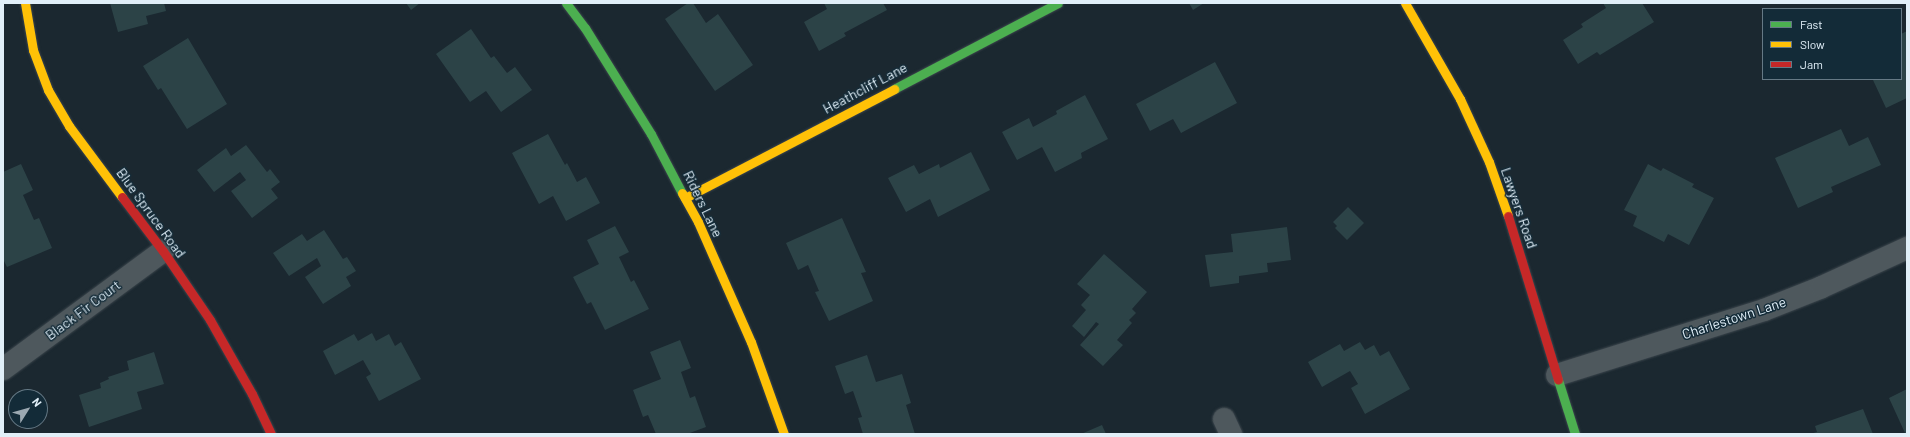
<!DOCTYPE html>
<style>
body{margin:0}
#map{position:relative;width:1910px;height:437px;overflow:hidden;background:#1b2830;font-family:Barlow,sans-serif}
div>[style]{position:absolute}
.building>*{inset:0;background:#2c4347}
.roads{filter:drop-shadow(0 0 1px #3b454c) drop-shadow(0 0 1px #3b454c)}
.street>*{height:22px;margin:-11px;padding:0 11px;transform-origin:11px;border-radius:11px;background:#4e585d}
.fast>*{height:9px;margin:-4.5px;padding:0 4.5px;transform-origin:4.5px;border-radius:4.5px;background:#4caf50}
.slow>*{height:9px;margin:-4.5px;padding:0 4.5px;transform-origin:4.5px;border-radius:4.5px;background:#ffc107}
.jam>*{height:9px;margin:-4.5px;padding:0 4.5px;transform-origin:4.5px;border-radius:4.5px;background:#c62828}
span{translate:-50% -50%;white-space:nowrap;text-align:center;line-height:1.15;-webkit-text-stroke:3px #132b38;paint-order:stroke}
.street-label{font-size:14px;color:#e1eff8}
.frame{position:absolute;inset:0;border:4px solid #e1eff8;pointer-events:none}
.legend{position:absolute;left:1762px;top:8px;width:140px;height:72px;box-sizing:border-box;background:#132b38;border:1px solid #657985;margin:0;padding:5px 7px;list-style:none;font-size:12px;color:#e1eff8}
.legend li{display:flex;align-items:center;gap:8px;height:20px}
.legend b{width:20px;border:1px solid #657985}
.north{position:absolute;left:8px;top:389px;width:40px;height:40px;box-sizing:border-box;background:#132b38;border:1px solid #657985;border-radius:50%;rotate:53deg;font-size:11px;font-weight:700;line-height:16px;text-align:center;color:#e1eff8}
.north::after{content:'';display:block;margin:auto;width:14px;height:18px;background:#9ca9b2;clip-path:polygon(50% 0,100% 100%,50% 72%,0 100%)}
</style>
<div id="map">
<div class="building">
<div style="clip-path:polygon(110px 3px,164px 3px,166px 11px,146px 16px,148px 24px,118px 32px)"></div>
<div style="clip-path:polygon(406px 3px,420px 3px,411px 10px)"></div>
<div style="clip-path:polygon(688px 3px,693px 3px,706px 23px,718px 14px,753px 65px,715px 91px,665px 19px)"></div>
<div style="clip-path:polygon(824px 3px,883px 3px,887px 10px,844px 33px,846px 36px,819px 51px,804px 22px,827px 9px)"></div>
<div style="clip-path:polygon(1189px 3px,1204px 3px,1193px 10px)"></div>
<div style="clip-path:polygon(1603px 3px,1642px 3px,1654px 22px,1600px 55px,1597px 52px,1578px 64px,1563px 40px,1583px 27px,1581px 24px,1606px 8px)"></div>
<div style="clip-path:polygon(471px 29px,491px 58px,494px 56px,507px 73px,515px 67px,532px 90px,501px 112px,486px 91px,470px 102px,436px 54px)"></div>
<div style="clip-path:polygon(1907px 31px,1907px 98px,1886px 108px,1873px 80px,1901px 79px,1901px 34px)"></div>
<div style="clip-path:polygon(188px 38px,227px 104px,187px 129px,161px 88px,158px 90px,143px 66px)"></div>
<div style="clip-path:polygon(1215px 62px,1237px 103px,1181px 133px,1173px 119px,1150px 131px,1136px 104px)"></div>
<div style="clip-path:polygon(1085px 95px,1108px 139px,1081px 153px,1082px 158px,1055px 172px,1042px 147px,1017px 160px,1002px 132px,1029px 118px,1033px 127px,1057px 114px,1056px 111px)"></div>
<div style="clip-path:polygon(1841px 129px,1849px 146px,1868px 137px,1881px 165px,1831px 187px,1833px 192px,1798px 208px,1775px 158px)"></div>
<div style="clip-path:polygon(548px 134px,565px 165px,567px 163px,577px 182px,586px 177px,600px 203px,566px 221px,553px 196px,539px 204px,512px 153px)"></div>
<div style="clip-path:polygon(246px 145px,267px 172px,270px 169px,280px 182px,271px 189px,278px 198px,252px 218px,231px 191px,246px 180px,240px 172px,214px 192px,197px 170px,226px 148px,231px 156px)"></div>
<div style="clip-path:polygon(971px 152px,990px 190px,938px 217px,930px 199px,906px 212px,888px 178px,914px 165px,919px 174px,939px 164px,940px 168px)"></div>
<div style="clip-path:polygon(21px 164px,33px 190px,23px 195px,34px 220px,39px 218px,52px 248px,7px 267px,3px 259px,3px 172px)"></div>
<div style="clip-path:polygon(1648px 164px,1661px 171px,1663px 168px,1694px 184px,1692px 187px,1714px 198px,1689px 245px,1668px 234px,1664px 242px,1633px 226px,1637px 216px,1624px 210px)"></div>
<div style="clip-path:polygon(1348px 207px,1364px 223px,1347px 240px,1335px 228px,1337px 226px,1333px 222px)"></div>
<div style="clip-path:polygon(842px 218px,866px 272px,861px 273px,873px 301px,829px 321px,815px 292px,819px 291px,808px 265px,798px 270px,786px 243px)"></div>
<div style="clip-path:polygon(615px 226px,629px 252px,619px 257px,631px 282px,634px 280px,649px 309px,605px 330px,591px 302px,587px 304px,573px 277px,599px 264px,587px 240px)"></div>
<div style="clip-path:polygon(1287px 227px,1291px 260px,1267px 263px,1268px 272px,1239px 276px,1239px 283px,1210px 287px,1205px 255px,1233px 252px,1231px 234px)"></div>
<div style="clip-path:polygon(324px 230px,343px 259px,347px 257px,356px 271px,346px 277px,351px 286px,323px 304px,305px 277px,321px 266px,317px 258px,289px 276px,273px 253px,302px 234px,307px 241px)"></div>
<div style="clip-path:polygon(1104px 254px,1147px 292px,1132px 309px,1136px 313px,1129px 320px,1132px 323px,1117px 340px,1123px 345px,1103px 366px,1080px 345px,1099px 324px,1096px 322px,1084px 337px,1072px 326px,1086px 310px,1081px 305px,1090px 295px,1077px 284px)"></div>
<div style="clip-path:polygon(372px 333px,376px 341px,389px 334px,395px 346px,401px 342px,421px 379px,379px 401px,366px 377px,371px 374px,363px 360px,335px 375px,323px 351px,354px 334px,358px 341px)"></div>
<div style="clip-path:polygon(680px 340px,691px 368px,681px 372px,690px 398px,695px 396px,706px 427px,687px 434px,656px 434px,648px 415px,643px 417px,633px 390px,661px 379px,650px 352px)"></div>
<div style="clip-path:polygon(1360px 342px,1365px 350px,1374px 345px,1380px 356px,1389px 351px,1410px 389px,1365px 414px,1351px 388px,1358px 384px,1350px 371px,1322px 387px,1308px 362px,1340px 344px,1344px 351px)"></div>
<div style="clip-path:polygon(154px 352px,164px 384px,137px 392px,142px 409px,89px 427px,79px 395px,101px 388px,100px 383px,109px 379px,108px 377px,129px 370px,127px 361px)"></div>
<div style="clip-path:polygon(867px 355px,876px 382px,902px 374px,911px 403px,906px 405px,915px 434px,863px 434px,858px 418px,862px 417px,853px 391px,845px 394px,835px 366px)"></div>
<div style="clip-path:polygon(1907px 389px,1907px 434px,1902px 434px,1905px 433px,1889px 398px)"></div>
<div style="clip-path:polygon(1863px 409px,1873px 434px,1810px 434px,1817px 432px,1815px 426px)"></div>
<div style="clip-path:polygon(1102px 425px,1106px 434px,1081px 434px)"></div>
</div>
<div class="roads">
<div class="street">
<div style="left:3px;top:369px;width:199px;rotate:-36.4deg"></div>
<div style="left:1557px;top:375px;width:217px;rotate:-17.4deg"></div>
<div style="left:1764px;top:310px;width:62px;rotate:-21.6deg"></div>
<div style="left:1822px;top:287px;width:94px;rotate:-24.6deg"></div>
<div style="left:1224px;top:419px;width:17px;rotate:65deg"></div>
</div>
<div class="fast">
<div style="left:566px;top:3px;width:31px;rotate:53deg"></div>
<div style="left:585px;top:28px;width:125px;rotate:58.1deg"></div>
<div style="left:651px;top:134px;width:67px;rotate:62.3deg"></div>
<div style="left:894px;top:89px;width:185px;rotate:-27.7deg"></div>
<div style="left:1558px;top:380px;width:57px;rotate:72.5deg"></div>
</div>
<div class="slow">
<div style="left:25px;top:3px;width:48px;rotate:80.3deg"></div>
<div style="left:33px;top:50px;width:43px;rotate:69.4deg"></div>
<div style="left:48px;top:90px;width:42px;rotate:59.7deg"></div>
<div style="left:69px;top:126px;width:89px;rotate:53.3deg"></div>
<div style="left:1405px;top:3px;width:111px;rotate:60.2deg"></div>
<div style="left:1460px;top:99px;width:69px;rotate:65.3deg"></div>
<div style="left:1489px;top:162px;width:57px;rotate:70.6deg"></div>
<div style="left:682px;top:193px;width:33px;rotate:61deg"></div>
<div style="left:698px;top:222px;width:131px;rotate:66.2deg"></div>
<div style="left:751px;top:342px;width:98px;rotate:70.3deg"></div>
<div style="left:685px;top:198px;width:236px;rotate:-27.5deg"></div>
</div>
<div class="jam">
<div style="left:122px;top:197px;width:68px;rotate:52.8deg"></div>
<div style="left:163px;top:251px;width:83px;rotate:55.7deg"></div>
<div style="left:210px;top:320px;width:85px;rotate:60.4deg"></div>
<div style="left:252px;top:394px;width:44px;rotate:64.6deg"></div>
<div style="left:1508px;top:216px;width:171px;rotate:73deg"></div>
</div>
</div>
<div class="street-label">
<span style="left:865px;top:88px;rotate:-28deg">Heathcliff Lane</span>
<span style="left:703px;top:204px;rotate:64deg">Riders Lane</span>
<span style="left:1519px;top:208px;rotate:71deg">Lawyers Road</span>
<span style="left:151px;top:213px;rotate:54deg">Blue Spruce Road</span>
<span style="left:83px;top:310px;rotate:-37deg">Black Fir Court</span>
<span style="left:1734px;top:318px;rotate:-18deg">Charlestown Lane</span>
</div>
<div class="frame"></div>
<ul class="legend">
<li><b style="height:5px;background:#4caf50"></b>Fast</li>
<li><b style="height:5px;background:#ffc107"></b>Slow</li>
<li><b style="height:5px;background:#c62828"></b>Jam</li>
</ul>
<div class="north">N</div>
</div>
